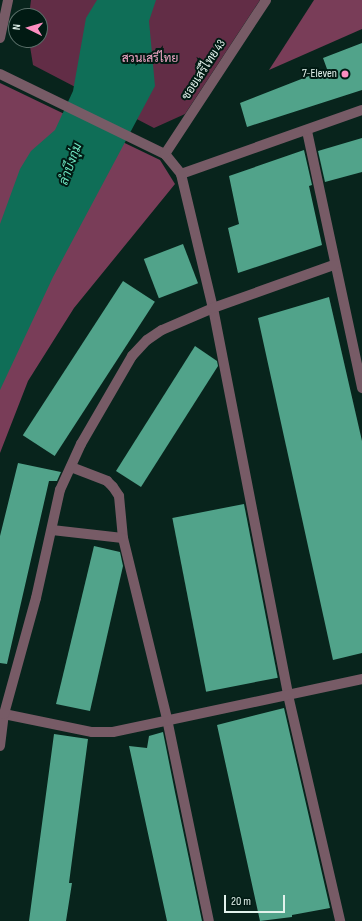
<!DOCTYPE html>
<meta charset="utf-8">
<style>
body{margin:0}
#map{position:relative;width:362px;height:921px;overflow:hidden;background:#08241c;font-family:"Sofia Sans Condensed",Sarabun,sans-serif}
div>[style]{position:absolute}
.green>*{inset:0;background:#622d46}
.forest>*{inset:0;background:#793d58}
.water>*{inset:0;background:#0f6e57}
.building>*{inset:0;background:#51a38a;transform-origin:0 0}
.minor>*{height:10px;margin:-5px;padding:0 5px;transform-origin:5px;border-radius:5px;background:#775b66}
.dots>*{width:11px;height:11px;translate:-50% -50%;box-sizing:border-box;border:2px solid #011a13;border-radius:50%}
span{translate:-50% -50%;white-space:nowrap;text-align:center;line-height:1.15;-webkit-text-stroke:4px #011a13;paint-order:stroke}
.park-label{font-size:12px;color:#f5aaca}
.street-label{font-size:12px;color:#e2f2ec}
.poi-label{font-size:12px;color:#e2f2ec}
.right{translate:-100% -50%;text-align:right}
.water-label{font-size:13px;color:#6fe6c2;font-style:italic}
.north{position:absolute;left:8px;top:8px;width:40px;height:40px;box-sizing:border-box;background:#011a13;border:1px solid #5b706a;border-radius:50%;rotate:275deg;font-size:11px;font-weight:700;line-height:16px;text-align:center;color:#e2f2ec}
.north::after{content:'';display:block;margin:auto;width:14px;height:18px;background:#fd8ec0;clip-path:polygon(50% 0,100% 100%,50% 72%,0 100%)}
.scale{position:absolute;left:224px;top:895px;width:61px;height:18px;box-sizing:border-box;border:2px solid #e2f2ec;border-top:0;padding-left:5px;font-size:12px;line-height:14px;white-space:nowrap;color:#e2f2ec;-webkit-text-stroke:3px #011a13;paint-order:stroke}
</style>
<div id="map">
<div class="green">
<div style="clip-path:polygon(31px 0,260px 0,185px 114px,154px 128px,33px 65px,29px 40px,40px 40px,40px 16px,29px 16px)"></div>
</div>
<div class="forest">
<div style="clip-path:polygon(314px 0,362px 0,362px 29px,269px 70px)"></div>
<div style="clip-path:polygon(0 83px,160px 160px,175px 184px,74px 308px,28px 381px,0 453px)"></div>
</div>
<div class="water">
<div style="clip-path:polygon(97px 0,156px 0,149px 21px,155px 86px,53px 277px,0 390px,0 224px,20px 169px,31px 151px,55px 130px,73px 91px,86px 18px)"></div>
</div>
<div class="building">
<div style="clip-path:polygon(362px 43px,362px 90px,247px 127px,240px 103px,327px 69px,323px 58px)"></div>
<div style="clip-path:polygon(362px 138px,362px 172px,325px 182px,318px 151px)"></div>
<div style="clip-path:polygon(304px 150px,312px 185px,309px 186px,322px 245px,238px 273px,228px 228px,239px 224px,229px 176px)"></div>
<div style="left:183px;top:244px;width:42px;height:42px;rotate:69deg"></div>
<div style="left:123px;top:281px;width:38px;height:184px;rotate:33deg"></div>
<div style="clip-path:polygon(329px 297px,362px 441px,362px 653px,333px 660px,258px 318px)"></div>
<div style="clip-path:polygon(195px 346px,217px 361px,218px 366px,141px 487px,116px 471px)"></div>
<div style="clip-path:polygon(18px 463px,61px 472px,57px 481px,49px 481px,7px 664px,0 663px,0 536px)"></div>
<div style="left:244px;top:504px;width:177px;height:73px;rotate:79deg"></div>
<div style="clip-path:polygon(94px 546px,120px 552px,123px 566px,90px 711px,56px 704px)"></div>
<div style="clip-path:polygon(284px 708px,330px 908px,292px 915px,292px 917px,260px 921px,217px 725px)"></div>
<div style="clip-path:polygon(163px 732px,175px 792px,202px 921px,167px 921px,129px 746px,147px 748px,149px 736px)"></div>
<div style="clip-path:polygon(54px 734px,88px 739px,69px 883px,72px 883px,66px 921px,29px 921px)"></div>
</div>
<div class="minor">
<div style="left:0;top:38px;width:39px;rotate:-78deg"></div>
<div style="left:0;top:74px;width:183px;rotate:25.9deg"></div>
<div style="left:165px;top:154px;width:26px;rotate:51deg"></div>
<div style="left:181px;top:174px;width:138px;rotate:76.6deg"></div>
<div style="left:213px;top:308px;width:394px;rotate:79deg"></div>
<div style="left:288px;top:695px;width:232px;rotate:77deg"></div>
<div style="left:307px;top:131px;width:263px;rotate:77.9deg"></div>
<div style="left:165px;top:154px;width:184px;rotate:-56.7deg"></div>
<div style="left:181px;top:174px;width:192px;rotate:-19.5deg"></div>
<div style="left:71px;top:467px;width:39px;rotate:21deg"></div>
<div style="left:107px;top:481px;width:8px;rotate:45deg"></div>
<div style="left:113px;top:487px;width:11px;rotate:56deg"></div>
<div style="left:119px;top:496px;width:42px;rotate:84.6deg"></div>
<div style="left:52px;top:530px;width:71px;rotate:6.4deg"></div>
<div style="left:123px;top:538px;width:186px;rotate:76.3deg"></div>
<div style="left:167px;top:719px;width:206px;rotate:78.3deg"></div>
<div style="left:4px;top:714px;width:90px;rotate:11.6deg"></div>
<div style="left:92px;top:732px;width:21px"></div>
<div style="left:113px;top:732px;width:255px;rotate:-12deg"></div>
<div style="left:0;top:746px;width:32px;rotate:-83deg"></div>
<div style="left:4px;top:714px;width:120px;rotate:-74.6deg"></div>
<div style="left:36px;top:598px;width:111px;rotate:-77.5deg"></div>
<div style="left:60px;top:490px;width:51px;rotate:-65.5deg"></div>
<div style="left:81px;top:444px;width:102px;rotate:-59.9deg"></div>
<div style="left:132px;top:356px;width:22px;rotate:-47deg"></div>
<div style="left:147px;top:340px;width:18px;rotate:-34deg"></div>
<div style="left:162px;top:330px;width:56px;rotate:-23.3deg"></div>
<div style="left:213px;top:308px;width:128px;rotate:-19.6deg"></div>
</div>
<div class="dots">
<div style="left:345px;top:74px;background:#fd8ec0"></div>
</div>
<div class="park-label">
<span style="left:150px;top:59px">สวนเสรีไทย</span>
</div>
<div class="street-label">
<span style="left:204px;top:70px;rotate:-57deg">ซอยเสรีไทย 43</span>
</div>
<div class="poi-label">
<span class="right" style="left:337px;top:74px">7-Eleven</span>
</div>
<div class="water-label">
<span style="left:71px;top:164px;rotate:-70deg">ลำบึงกุ่ม</span>
</div>
<div class="north">N</div>
<div class="scale">20 m</div>
</div>
